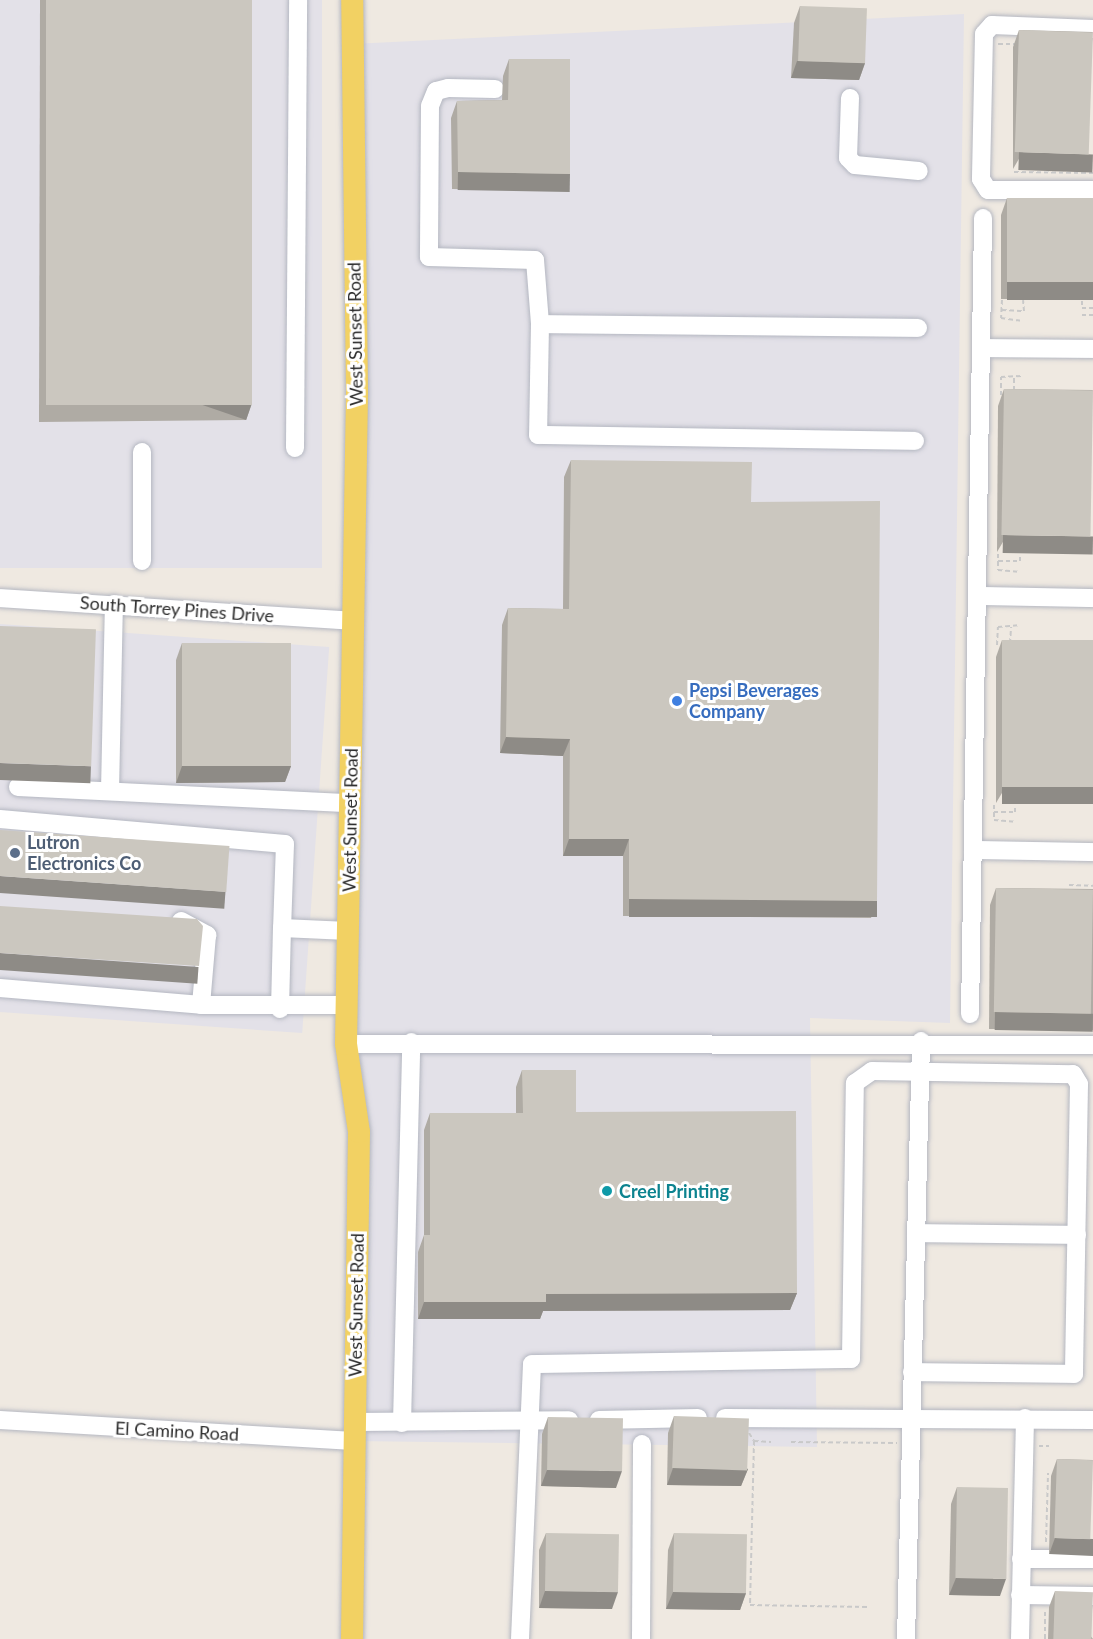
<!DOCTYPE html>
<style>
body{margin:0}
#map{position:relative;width:1093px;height:1639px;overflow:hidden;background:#efe9e1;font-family:Lato,sans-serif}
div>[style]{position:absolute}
.industrial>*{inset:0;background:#e3e1e8;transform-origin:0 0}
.path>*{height:2px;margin-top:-1px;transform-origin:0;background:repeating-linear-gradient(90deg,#c9c9c9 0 4.5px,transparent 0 7.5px)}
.roads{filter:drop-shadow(0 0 2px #b4b7c1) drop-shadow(0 0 2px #b4b7c1)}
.minor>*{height:18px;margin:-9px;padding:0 9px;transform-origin:9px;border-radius:9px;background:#fff}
.major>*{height:22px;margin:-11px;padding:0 11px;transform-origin:11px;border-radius:11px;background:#f2d163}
.wall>*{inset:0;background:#afaba4}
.shaded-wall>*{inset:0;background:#8e8b86;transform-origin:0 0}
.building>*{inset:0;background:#cbc7bf;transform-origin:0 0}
.dots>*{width:16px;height:16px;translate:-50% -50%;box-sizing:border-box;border:3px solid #fff;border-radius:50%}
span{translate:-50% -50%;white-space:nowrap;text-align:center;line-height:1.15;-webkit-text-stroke:6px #fff;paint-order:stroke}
.street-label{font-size:18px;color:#2e2e2e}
.shop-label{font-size:18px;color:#366cbe;font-weight:700}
.left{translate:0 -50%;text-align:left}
.service-label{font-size:18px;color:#4e5e75;font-weight:700}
.culture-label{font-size:18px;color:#0d838f;font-weight:700}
</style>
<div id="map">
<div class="industrial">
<div style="left:0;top:0;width:322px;height:568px"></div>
<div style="clip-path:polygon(964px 14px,950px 1023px,810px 1018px,817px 1447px,353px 1441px,346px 1044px,352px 44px)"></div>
<div style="left:0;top:624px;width:330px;height:387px;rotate:4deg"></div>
</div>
<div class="path">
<div style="left:998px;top:44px;width:19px"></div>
<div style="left:1014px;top:172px;width:79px;rotate:0.7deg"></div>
<div style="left:1002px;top:300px;width:18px;rotate:93deg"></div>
<div style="left:1001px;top:318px;width:22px;rotate:8deg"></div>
<div style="left:1082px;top:301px;width:7px;rotate:90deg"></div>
<div style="left:1082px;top:308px;width:11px"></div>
<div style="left:1002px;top:310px;width:22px;rotate:3deg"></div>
<div style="left:1024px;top:311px;width:11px;rotate:-95deg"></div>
<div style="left:1082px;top:315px;width:11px"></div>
<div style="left:1014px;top:390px;width:12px;rotate:-90deg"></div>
<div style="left:1001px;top:395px;width:18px;rotate:-90deg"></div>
<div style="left:1001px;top:377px;width:21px;rotate:-3deg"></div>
<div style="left:998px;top:554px;width:16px;rotate:90deg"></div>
<div style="left:998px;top:570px;width:22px;rotate:5deg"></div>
<div style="left:998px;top:561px;width:22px"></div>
<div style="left:1020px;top:561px;width:7px;rotate:-90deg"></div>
<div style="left:1010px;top:643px;width:16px;rotate:-86deg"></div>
<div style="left:997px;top:645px;width:18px;rotate:-87deg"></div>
<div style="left:998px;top:627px;width:21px;rotate:-5deg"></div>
<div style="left:994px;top:805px;width:15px;rotate:90deg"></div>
<div style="left:994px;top:820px;width:21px;rotate:5deg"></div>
<div style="left:994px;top:812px;width:21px"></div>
<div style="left:1015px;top:812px;width:7px;rotate:-90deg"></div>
<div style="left:1069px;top:885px;width:24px;rotate:2deg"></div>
<div style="left:749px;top:1433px;width:9px;rotate:58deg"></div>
<div style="left:754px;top:1441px;width:164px;rotate:91.4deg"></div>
<div style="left:750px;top:1605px;width:118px;rotate:1deg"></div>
<div style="left:754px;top:1441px;width:17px;rotate:3deg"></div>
<div style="left:791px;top:1442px;width:106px;rotate:0.5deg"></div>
<div style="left:1039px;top:1446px;width:10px"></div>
<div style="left:1046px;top:1542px;width:69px;rotate:-88.3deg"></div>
<div style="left:1045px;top:1639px;width:27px;rotate:-90deg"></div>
</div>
<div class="roads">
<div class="minor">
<div style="left:1093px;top:29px;width:101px;rotate:-177.7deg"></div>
<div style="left:992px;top:25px;width:12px;rotate:132deg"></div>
<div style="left:984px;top:34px;width:145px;rotate:91.2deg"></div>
<div style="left:981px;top:179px;width:13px;rotate:58deg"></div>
<div style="left:988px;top:190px;width:105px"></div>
<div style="left:495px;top:89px;width:47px;rotate:-178.8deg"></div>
<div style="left:448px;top:88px;width:12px;rotate:166deg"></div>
<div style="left:436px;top:91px;width:16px;rotate:112deg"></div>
<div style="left:430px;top:106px;width:151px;rotate:90.4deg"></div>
<div style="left:429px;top:257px;width:106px;rotate:1.6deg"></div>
<div style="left:535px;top:260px;width:64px;rotate:85.5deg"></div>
<div style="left:540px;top:324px;width:378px;rotate:0.6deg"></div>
<div style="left:850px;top:98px;width:60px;rotate:91.9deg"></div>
<div style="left:848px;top:158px;width:10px;rotate:45deg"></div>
<div style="left:855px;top:165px;width:64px;rotate:5.4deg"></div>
<div style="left:540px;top:324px;width:111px;rotate:91deg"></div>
<div style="left:538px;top:435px;width:377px;rotate:0.9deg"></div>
<div style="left:982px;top:348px;width:111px;rotate:0.5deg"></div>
<div style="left:295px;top:448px;width:448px;rotate:-89.6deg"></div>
<div style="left:142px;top:452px;width:109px;rotate:90deg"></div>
<div style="left:978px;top:596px;width:115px;rotate:1deg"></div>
<div style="left:0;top:598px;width:355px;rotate:3.7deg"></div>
<div style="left:18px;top:787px;width:332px;rotate:2.8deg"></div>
<div style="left:110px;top:791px;width:187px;rotate:-88.8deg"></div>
<div style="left:0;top:819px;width:286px;rotate:5deg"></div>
<div style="left:285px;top:844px;width:84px;rotate:92deg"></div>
<div style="left:282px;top:928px;width:66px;rotate:2.6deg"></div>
<div style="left:973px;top:850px;width:120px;rotate:1deg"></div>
<div style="left:181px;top:921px;width:30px;rotate:28deg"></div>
<div style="left:207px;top:935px;width:70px;rotate:94.9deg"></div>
<div style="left:0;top:988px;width:202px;rotate:4.8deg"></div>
<div style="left:201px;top:1005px;width:146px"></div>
<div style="left:280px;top:1009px;width:81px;rotate:-88.6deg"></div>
<div style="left:970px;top:1014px;width:796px;rotate:-89.06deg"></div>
<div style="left:346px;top:1044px;width:747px;rotate:0.08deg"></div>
<div style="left:916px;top:1233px;width:161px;rotate:0.7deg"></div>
<div style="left:725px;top:1418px;width:368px;rotate:0.3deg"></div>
<div style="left:0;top:1420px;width:354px;rotate:3.4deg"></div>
<div style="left:599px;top:1420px;width:99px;rotate:-1.2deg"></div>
<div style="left:355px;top:1422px;width:214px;rotate:-0.5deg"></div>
<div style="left:402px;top:1423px;width:381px;rotate:-88.6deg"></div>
<div style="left:1021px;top:1559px;width:72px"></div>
<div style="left:1020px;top:1595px;width:73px;rotate:0.8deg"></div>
<div style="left:520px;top:1639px;width:275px;rotate:-87.5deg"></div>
<div style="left:532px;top:1364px;width:319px;rotate:-0.9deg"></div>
<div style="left:851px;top:1359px;width:276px;rotate:-89.2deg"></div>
<div style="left:855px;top:1083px;width:21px;rotate:-35deg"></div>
<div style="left:872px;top:1071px;width:201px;rotate:0.9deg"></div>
<div style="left:1073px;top:1074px;width:12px;rotate:59deg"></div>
<div style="left:1079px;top:1084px;width:290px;rotate:91deg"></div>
<div style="left:1074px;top:1374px;width:162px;rotate:-179.3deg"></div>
<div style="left:641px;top:1639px;width:195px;rotate:-89.7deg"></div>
<div style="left:906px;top:1639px;width:598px;rotate:-88.56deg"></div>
<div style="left:1020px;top:1639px;width:221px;rotate:-88.7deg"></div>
</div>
<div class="major">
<div style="left:352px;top:1639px;width:507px;rotate:-89.21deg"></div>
<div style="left:359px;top:1132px;width:89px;rotate:-98.4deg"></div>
<div style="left:346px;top:1044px;width:653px;rotate:-89.03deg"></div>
<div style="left:357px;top:391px;width:391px;rotate:-90.7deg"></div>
</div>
</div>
<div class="wall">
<div style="clip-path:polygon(40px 0,252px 0,252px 403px,246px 420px,39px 422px)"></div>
<div style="clip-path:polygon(800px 6px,865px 63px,859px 80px,791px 78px,794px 23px)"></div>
<div style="clip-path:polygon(1019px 30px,1093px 32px,1013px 169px,1013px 47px)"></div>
<div style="clip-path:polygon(509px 59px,570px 174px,564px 191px,452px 189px,451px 118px,457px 101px,502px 100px,503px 76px)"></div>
<div style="clip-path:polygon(1007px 198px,1093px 198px,1093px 299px,1001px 299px,1001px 215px)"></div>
<div style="clip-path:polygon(1004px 389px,1093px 390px,997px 552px,998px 406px)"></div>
<div style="clip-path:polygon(571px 460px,751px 502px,877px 901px,871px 918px,623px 916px,623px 856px,563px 856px,563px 756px,500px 753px,502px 625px,508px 608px,563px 609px,564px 477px)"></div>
<div style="clip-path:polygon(1002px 640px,1093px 640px,996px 803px,996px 657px)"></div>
<div style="clip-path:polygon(182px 643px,291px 766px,285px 782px,176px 783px,176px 660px)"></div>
<div style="clip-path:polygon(996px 888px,1093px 889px,1093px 1030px,989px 1029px,990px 905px)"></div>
<div style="clip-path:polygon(522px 1070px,576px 1112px,797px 1293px,790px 1310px,543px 1311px,540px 1319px,418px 1319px,418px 1252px,424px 1235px,424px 1130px,430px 1113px,516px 1113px,516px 1087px)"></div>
<div style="clip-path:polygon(674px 1416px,748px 1469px,741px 1486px,667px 1485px,668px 1433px)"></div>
<div style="clip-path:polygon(548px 1417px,616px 1488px,541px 1486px,542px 1434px)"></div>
<div style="clip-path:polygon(1057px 1459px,1093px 1460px,1049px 1554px,1051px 1476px)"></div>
<div style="clip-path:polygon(957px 1487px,1000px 1596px,949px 1595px,951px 1504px)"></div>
<div style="clip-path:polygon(546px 1533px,612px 1609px,539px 1608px,539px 1550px)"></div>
<div style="clip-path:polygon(674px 1533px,746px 1593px,740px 1610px,666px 1609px,668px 1550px)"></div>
<div style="clip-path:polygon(1055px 1591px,1093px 1639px,1048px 1639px,1049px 1607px)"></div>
</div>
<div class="shaded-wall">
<div style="clip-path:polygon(797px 61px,865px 63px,859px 80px,791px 78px)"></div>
<div style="left:1019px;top:152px;width:74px;height:18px;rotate:2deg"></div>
<div style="left:458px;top:172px;width:112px;height:18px;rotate:1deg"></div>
<div style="left:1007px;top:282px;width:86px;height:18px"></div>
<div style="left:252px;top:403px;width:18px;height:207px;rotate:109deg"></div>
<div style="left:1003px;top:535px;width:90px;height:18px;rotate:1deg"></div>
<div style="clip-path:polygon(506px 737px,570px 739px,563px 756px,500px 753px)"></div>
<div style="left:0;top:763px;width:91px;height:17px;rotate:2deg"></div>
<div style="clip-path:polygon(182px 766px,291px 766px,285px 782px,176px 783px)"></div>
<div style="left:1002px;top:787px;width:91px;height:17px"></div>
<div style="clip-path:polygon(569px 839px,629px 839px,623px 856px,563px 856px)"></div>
<div style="left:0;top:876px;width:226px;height:17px;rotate:4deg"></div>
<div style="left:629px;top:899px;width:248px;height:18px"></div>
<div style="left:0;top:953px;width:199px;height:17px;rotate:4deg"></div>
<div style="left:995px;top:1012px;width:98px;height:18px;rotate:1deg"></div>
<div style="clip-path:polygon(797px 1293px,790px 1310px,543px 1311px,540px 1319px,418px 1319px,424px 1302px,546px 1294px)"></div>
<div style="clip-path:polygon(673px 1468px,748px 1469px,741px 1486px,667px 1485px)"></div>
<div style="clip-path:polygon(547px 1470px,622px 1471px,616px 1488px,541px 1486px)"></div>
<div style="clip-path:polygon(1055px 1538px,1093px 1539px,1093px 1556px,1049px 1554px)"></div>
<div style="clip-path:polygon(956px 1578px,1006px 1579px,1000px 1596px,949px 1595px)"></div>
<div style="clip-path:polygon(545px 1591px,618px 1592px,612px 1609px,539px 1608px)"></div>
<div style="clip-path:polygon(673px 1592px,746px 1593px,740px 1610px,666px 1609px)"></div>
</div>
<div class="building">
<div style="left:46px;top:0;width:206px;height:405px"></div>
<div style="left:800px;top:6px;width:67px;height:55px;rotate:2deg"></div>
<div style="left:1019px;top:30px;width:74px;height:122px;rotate:2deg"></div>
<div style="clip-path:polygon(509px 59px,570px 59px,570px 174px,458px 172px,457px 101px,508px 100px)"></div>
<div style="left:1007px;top:198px;width:86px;height:84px"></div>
<div style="left:1004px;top:389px;width:89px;height:146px;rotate:1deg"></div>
<div style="clip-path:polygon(571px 460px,752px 462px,751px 502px,880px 501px,877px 901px,629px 899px,629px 839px,569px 839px,570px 739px,506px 737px,508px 608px,569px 609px)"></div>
<div style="left:0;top:626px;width:96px;height:137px;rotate:2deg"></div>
<div style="left:1002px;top:640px;width:91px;height:147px"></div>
<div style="left:182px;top:643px;width:109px;height:123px"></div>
<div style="left:0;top:830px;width:230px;height:46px;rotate:4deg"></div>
<div style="left:996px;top:888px;width:97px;height:124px;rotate:1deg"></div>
<div style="clip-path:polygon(0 906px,197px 919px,203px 926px,199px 966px,0 953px)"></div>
<div style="clip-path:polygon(522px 1070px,576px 1070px,576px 1112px,796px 1111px,797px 1293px,546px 1294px,546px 1302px,424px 1302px,424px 1235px,430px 1235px,430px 1113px,523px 1113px)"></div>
<div style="left:674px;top:1416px;width:75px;height:52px;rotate:2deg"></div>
<div style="left:548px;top:1417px;width:75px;height:53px;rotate:1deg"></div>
<div style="left:1057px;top:1459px;width:36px;height:79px;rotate:2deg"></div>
<div style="left:957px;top:1487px;width:51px;height:91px;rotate:1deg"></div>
<div style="left:546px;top:1533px;width:73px;height:58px;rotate:1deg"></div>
<div style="left:674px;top:1533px;width:73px;height:59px;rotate:1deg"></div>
<div style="left:1055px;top:1591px;width:38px;height:48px;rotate:2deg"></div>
</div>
<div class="dots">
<div style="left:677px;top:701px;background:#3f7fe0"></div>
<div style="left:15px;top:853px;background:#5c6f8a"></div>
<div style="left:607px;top:1191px;background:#0f9aa8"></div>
</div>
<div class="street-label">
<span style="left:355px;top:334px;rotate:-91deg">West Sunset Road</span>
<span style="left:177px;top:609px;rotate:4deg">South Torrey Pines Drive</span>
<span style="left:350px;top:820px;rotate:-89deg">West Sunset Road</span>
<span style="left:356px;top:1305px;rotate:-89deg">West Sunset Road</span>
<span style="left:177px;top:1431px;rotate:3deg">El Camino Road</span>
</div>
<div class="shop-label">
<span class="left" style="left:689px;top:701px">Pepsi Beverages<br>Company</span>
</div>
<div class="service-label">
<span class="left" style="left:27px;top:853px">Lutron<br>Electronics Co</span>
</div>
<div class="culture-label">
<span class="left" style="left:619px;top:1191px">Creel Printing</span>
</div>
</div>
